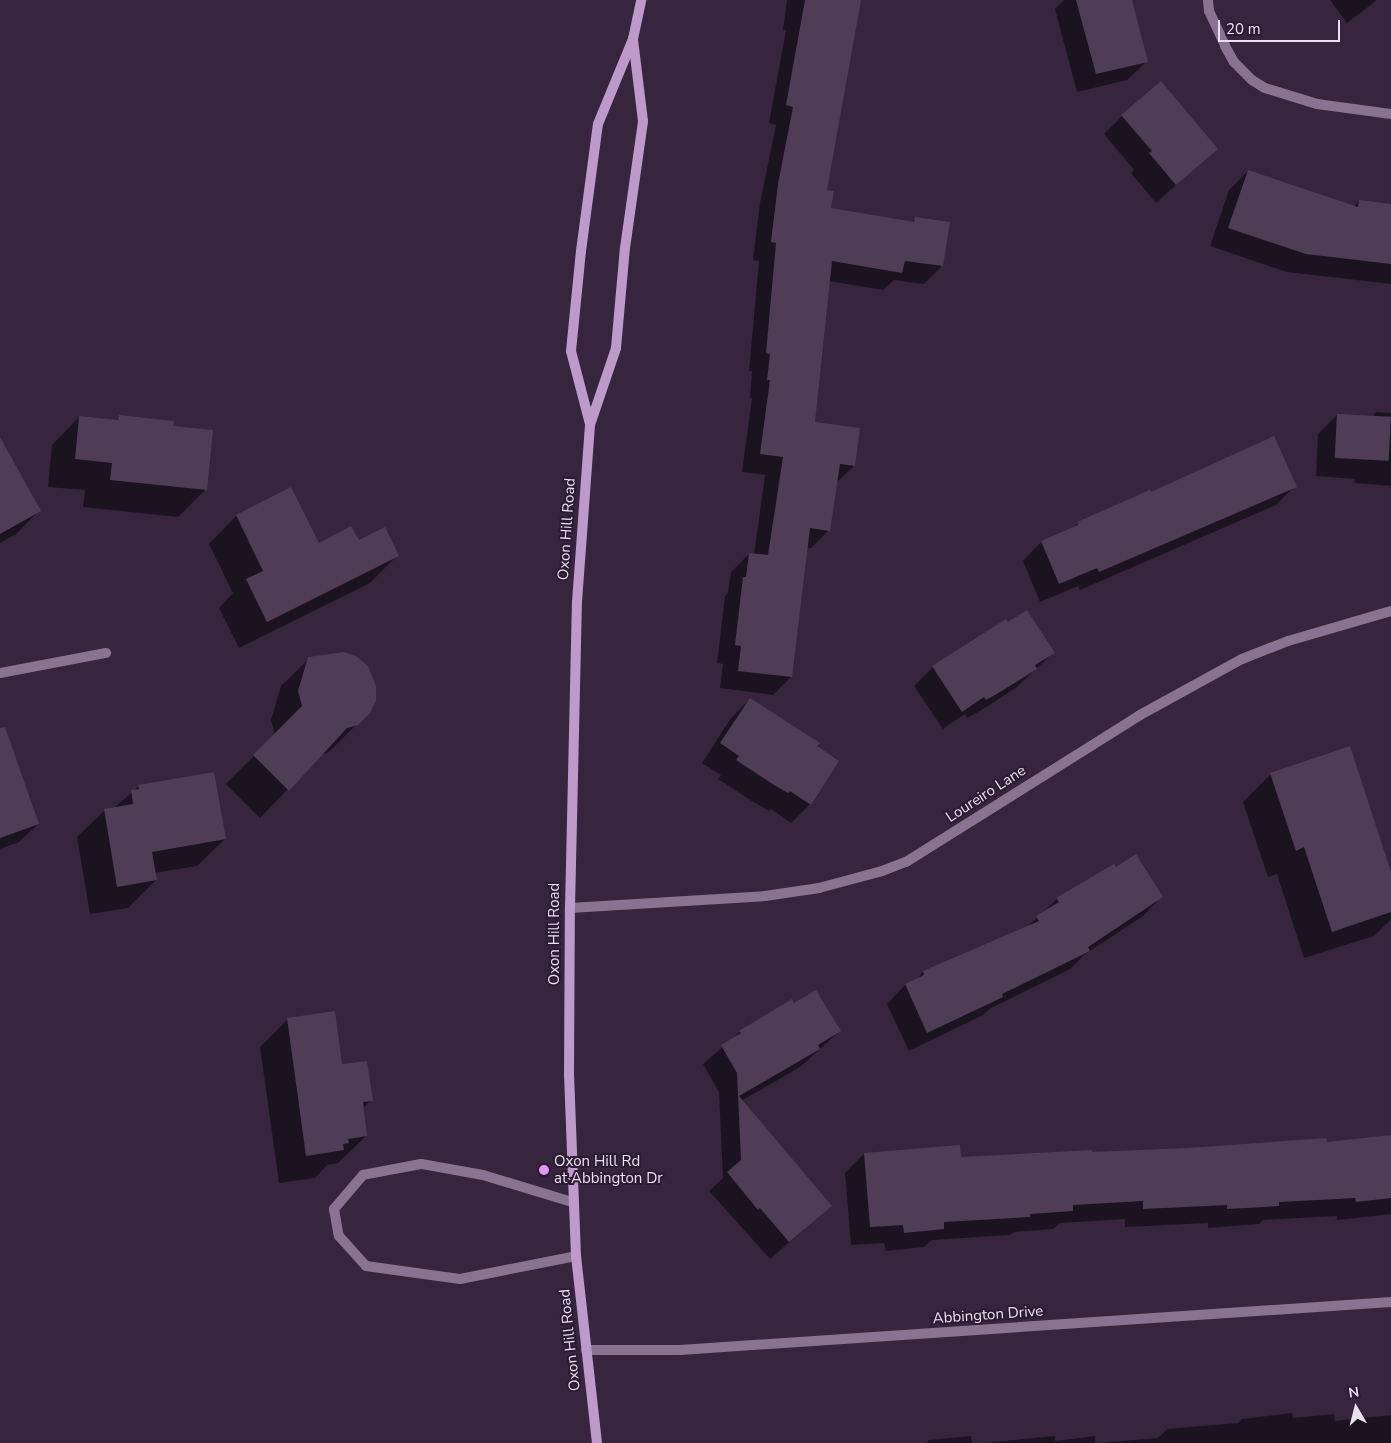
<!DOCTYPE html>
<style>
body{margin:0}
#map{position:relative;width:1391px;height:1443px;overflow:hidden;background:#36253c;font-family:"Nunito Sans",sans-serif}
div>[style]{position:absolute}
.shadow>*{inset:0;background:#0007}
.building>*{inset:0;background:#4f3d56;transform-origin:0 0}
.lane>*{height:10px;margin:-5px;padding:0 5px;transform-origin:5px;border-radius:5px;background:#897391}
.street>*{height:10px;margin:-5px;padding:0 5px;transform-origin:5px;border-radius:5px;background:#897391}
.secondary>*{height:10px;margin:-5px;padding:0 5px;transform-origin:5px;border-radius:5px;background:#bd9aca}
.dots>*{width:14px;height:14px;translate:-50% -50%;box-sizing:border-box;border:2px solid #2c1b32;border-radius:50%}
span{translate:-50% -50%;white-space:nowrap;text-align:center;line-height:1.15;-webkit-text-stroke:4px #2c1b32;paint-order:stroke}
.street-label{font-size:15px;color:#ebe0ef}
.poi-label{font-size:15px;color:#ebe0ef}
.left{translate:0 -50%;text-align:left}
.north{position:absolute;left:1331px;top:1383px;width:50px;height:50px;-webkit-text-stroke:4px #2c1b32;paint-order:stroke;rotate:352deg;font-size:14px;font-weight:700;line-height:20px;text-align:center;color:#ebe0ef}
.north::after{content:'';display:block;margin:auto;width:18px;height:22px;background:#ebe0ef;clip-path:polygon(50% 0,100% 100%,50% 72%,0 100%)}
.scale{position:absolute;left:1218px;top:20px;width:122px;height:22px;box-sizing:border-box;border:2px solid #ebe0ef;border-top:0;padding-left:6px;font-size:15px;line-height:18px;white-space:nowrap;color:#ebe0ef;-webkit-text-stroke:4px #2c1b32;paint-order:stroke}
</style>
<div id="map">
<div class="shadow">
<div style="clip-path:polygon(787px 0,860px 0,825px 191px,830px 209px,911px 223px,916px 218px,948px 223px,942px 266px,924px 284px,894px 280px,883px 290px,829px 281px,814px 423px,854px 466px,835px 484px,829px 530px,811px 548px,807px 548px,791px 677px,773px 695px,720px 688px,723px 664px,717px 663px,725px 596px,728px 593px,731px 572px,749px 554px,754px 555px,765px 475px,742px 472px,752px 398px,750px 398px,752px 371px,749px 371px,759px 261px,753px 260px,760px 203px,776px 125px,769px 123px,786px 30px,783px 30px)"></div>
<div style="clip-path:polygon(1064px 0,1131px 0,1146px 62px,1127px 80px,1077px 92px,1055px 9px)"></div>
<div style="clip-path:polygon(1330px 0,1377px 0,1347px 23px)"></div>
<div style="clip-path:polygon(1122px 116px,1217px 148px,1156px 203px,1131px 173px,1134px 170px,1104px 134px)"></div>
<div style="clip-path:polygon(1248px 171px,1354px 207px,1359px 201px,1391px 205px,1391px 284px,1287px 272px,1210px 246px,1229px 190px)"></div>
<div style="clip-path:polygon(1376px 412px,1391px 413px,1391px 486px,1354px 483px,1355px 479px,1316px 476px,1318px 434px,1337px 415px,1372px 417px)"></div>
<div style="clip-path:polygon(79px 417px,115px 421px,120px 417px,172px 427px,206px 489px,178px 517px,83px 507px,85px 490px,48px 487px,52px 445px)"></div>
<div style="clip-path:polygon(0 458px,39px 511px,16px 534px,0 543px)"></div>
<div style="clip-path:polygon(1295px 486px,1276px 505px,1080px 590px,1078px 586px,1040px 602px,1023px 561px,1041px 542px,1071px 530px,1078px 523px,1150px 494px)"></div>
<div style="clip-path:polygon(290px 489px,319px 545px,358px 542px,398px 555px,370px 583px,239px 648px,219px 608px,233px 593px,209px 544px,236px 516px)"></div>
<div style="clip-path:polygon(1008px 624px,1053px 653px,1017px 687px,980px 711px,967px 718px,965px 714px,943px 729px,914px 686px,933px 667px)"></div>
<div style="clip-path:polygon(309px 659px,368px 713px,329px 752px,321px 755px,260px 818px,226px 784px,275px 735px,271px 720px,281px 686px)"></div>
<div style="clip-path:polygon(750px 699px,816px 747px,810px 804px,791px 823px,771px 809px,769px 811px,755px 803px,718px 779px,721px 775px,702px 763px,731px 718px)"></div>
<div style="clip-path:polygon(1271px 774px,1391px 876px,1391px 919px,1374px 936px,1304px 958px,1277px 874px,1268px 877px,1243px 802px)"></div>
<div style="clip-path:polygon(0 779px,38px 824px,19px 842px,0 849px)"></div>
<div style="clip-path:polygon(139px 786px,225px 839px,197px 866px,154px 873px,156px 880px,128px 908px,90px 914px,77px 837px,105px 810px,114px 808px)"></div>
<div style="clip-path:polygon(1161px 897px,1143px 916px,1084px 955px,1070px 969px,991px 1008px,983px 1015px,909px 1051px,887px 1004px,905px 985px,915px 981px,923px 972px,1026px 928px,1057px 899px)"></div>
<div style="clip-path:polygon(794px 1005px,840px 1031px,800px 1067px,741px 1101px,831px 1206px,770px 1259px,709px 1191px,723px 1178px,719px 1092px,703px 1064px,740px 1032px)"></div>
<div style="clip-path:polygon(288px 1019px,341px 1066px,371px 1100px,362px 1109px,366px 1136px,338px 1163px,327px 1165px,315px 1178px,279px 1183px,260px 1047px)"></div>
<div style="clip-path:polygon(1391px 1137px,1391px 1214px,1337px 1220px,1337px 1216px,1263px 1220px,1259px 1224px,1208px 1228px,1208px 1223px,1125px 1227px,1125px 1219px,1060px 1223px,1053px 1229px,1014px 1232px,1010px 1235px,932px 1240px,924px 1247px,886px 1251px,884px 1243px,851px 1245px,845px 1173px,864px 1154px,960px 1159px,1325px 1144px)"></div>
<div style="clip-path:polygon(1292px 1413px,1293px 1418px,1334px 1414px,1335px 1421px,1391px 1415px,1391px 1443px,1097px 1443px,1158px 1438px,1167px 1429px,1238px 1423px,1242px 1419px)"></div>
<div style="clip-path:polygon(971px 1436px,972px 1443px,926px 1443px,929px 1440px)"></div>
<div style="clip-path:polygon(1055px 1436px,1055px 1441px,1095px 1436px,1095px 1443px,984px 1443px)"></div>
</div>
<div class="building">
<div style="clip-path:polygon(805px 0,861px 0,827px 190px,834px 191px,831px 208px,914px 222px,915px 217px,950px 222px,943px 266px,905px 261px,902px 273px,832px 261px,815px 422px,860px 428px,855px 466px,840px 464px,830px 531px,810px 528px,792px 677px,738px 671px,741px 646px,735px 645px,743px 577px,746px 577px,749px 553px,768px 555px,783px 457px,760px 454px,770px 380px,767px 380px,770px 354px,766px 353px,776px 243px,771px 242px,778px 184px,793px 107px,786px 105px)"></div>
<div style="clip-path:polygon(1076px 0,1132px 0,1148px 62px,1096px 74px)"></div>
<div style="clip-path:polygon(1161px 81px,1218px 149px,1176px 185px,1149px 153px,1152px 151px,1121px 115px)"></div>
<div style="clip-path:polygon(1248px 170px,1358px 207px,1359px 200px,1391px 204px,1391px 264px,1306px 254px,1228px 228px)"></div>
<div style="left:1337px;top:414px;width:54px;height:44px;rotate:3deg"></div>
<div style="clip-path:polygon(119px 415px,174px 421px,173px 426px,213px 430px,207px 490px,110px 480px,112px 463px,75px 459px,79px 416px,118px 420px)"></div>
<div style="clip-path:polygon(1274px 436px,1297px 487px,1099px 572px,1097px 568px,1059px 584px,1041px 541px,1078px 525px,1077px 522px,1150px 490px,1151px 492px)"></div>
<div style="clip-path:polygon(0 437px,41px 511px,0 534px)"></div>
<div style="clip-path:polygon(291px 487px,319px 543px,351px 526px,359px 540px,385px 527px,399px 556px,267px 622px,246px 579px,263px 571px,236px 515px)"></div>
<div style="clip-path:polygon(1027px 610px,1055px 653px,1035px 665px,1037px 669px,1000px 692px,986px 700px,984px 697px,962px 712px,932px 666px,1006px 619px,1008px 622px)"></div>
<div style="clip-path:polygon(344px 652px,356px 656px,368px 666px,376px 686px,376px 701px,369px 714px,358px 725px,347px 728px,289px 791px,253px 755px,302px 706px,298px 691px,308px 657px)"></div>
<div style="clip-path:polygon(750px 698px,820px 743px,817px 746px,839px 761px,811px 805px,790px 791px,788px 793px,774px 785px,736px 760px,739px 756px,720px 743px)"></div>
<div style="clip-path:polygon(5px 727px,39px 824px,0 838px,0 728px)"></div>
<div style="clip-path:polygon(1350px 746px,1391px 872px,1391px 912px,1332px 932px,1304px 847px,1296px 851px,1270px 773px)"></div>
<div style="clip-path:polygon(214px 772px,226px 839px,152px 852px,157px 880px,117px 887px,104px 809px,133px 804px,131px 790px,139px 789px,138px 785px)"></div>
<div style="clip-path:polygon(1136px 854px,1163px 897px,1088px 947px,1090px 951px,1002px 994px,1003px 997px,927px 1033px,905px 984px,924px 975px,923px 971px,1039px 921px,1036px 916px,1059px 902px,1056px 898px,1114px 864px,1116px 867px)"></div>
<div style="clip-path:polygon(816px 990px,841px 1031px,818px 1045px,820px 1049px,739px 1096px,832px 1206px,789px 1242px,760px 1208px,758px 1210px,727px 1172px,741px 1160px,737px 1073px,721px 1045px,741px 1033px,739px 1031px,792px 999px,794px 1003px)"></div>
<div style="clip-path:polygon(335px 1011px,342px 1064px,367px 1061px,373px 1101px,363px 1102px,367px 1136px,348px 1139px,349px 1143px,343px 1144px,344px 1150px,306px 1156px,287px 1018px)"></div>
<div style="clip-path:polygon(1391px 1135px,1391px 1198px,1356px 1202px,1355px 1198px,1279px 1202px,1279px 1206px,1227px 1209px,1227px 1205px,1143px 1209px,1143px 1201px,1073px 1205px,1073px 1211px,1030px 1214px,1030px 1217px,944px 1222px,944px 1229px,904px 1233px,903px 1225px,870px 1227px,864px 1153px,960px 1145px,961px 1157px,1092px 1150px,1092px 1152px,1188px 1148px,1326px 1138px,1327px 1142px)"></div>
</div>
<div class="lane">
<div style="left:572px;top:1202px;width:93px;rotate:-163.1deg"></div>
<div style="left:483px;top:1175px;width:63px;rotate:-169.9deg"></div>
<div style="left:421px;top:1164px;width:59px;rotate:169.3deg"></div>
<div style="left:363px;top:1175px;width:45px;rotate:130.5deg"></div>
<div style="left:334px;top:1209px;width:27px;rotate:80deg"></div>
<div style="left:339px;top:1236px;width:40px;rotate:48deg"></div>
<div style="left:366px;top:1266px;width:95px;rotate:7.9deg"></div>
<div style="left:460px;top:1279px;width:118px;rotate:-11.2deg"></div>
</div>
<div class="street">
<div style="left:1208px;top:0;width:11px;rotate:85deg"></div>
<div style="left:1209px;top:11px;width:38px;rotate:65deg"></div>
<div style="left:1225px;top:46px;width:18px;rotate:61deg"></div>
<div style="left:1234px;top:62px;width:25px;rotate:45deg"></div>
<div style="left:1252px;top:80px;width:15px;rotate:32deg"></div>
<div style="left:1265px;top:88px;width:54px;rotate:17.1deg"></div>
<div style="left:1317px;top:104px;width:75px;rotate:7.7deg"></div>
<div style="left:0;top:673px;width:108px;rotate:-10.7deg"></div>
<div style="left:570px;top:908px;width:195px;rotate:-3.5deg"></div>
<div style="left:765px;top:896px;width:55px;rotate:-8.4deg"></div>
<div style="left:819px;top:888px;width:65px;rotate:-15.1deg"></div>
<div style="left:882px;top:871px;width:26px;rotate:-21deg"></div>
<div style="left:906px;top:862px;width:276px;rotate:-32.1deg"></div>
<div style="left:1140px;top:715px;width:116px;rotate:-28.8deg"></div>
<div style="left:1242px;top:659px;width:49px;rotate:-21.4deg"></div>
<div style="left:1288px;top:641px;width:107px;rotate:-16.2deg"></div>
<div style="left:586px;top:1350px;width:94px"></div>
<div style="left:680px;top:1350px;width:713px;rotate:-3.86deg"></div>
</div>
<div class="secondary">
<div style="left:590px;top:424px;width:75px;rotate:-104.6deg"></div>
<div style="left:571px;top:351px;width:100px;rotate:-84.3deg"></div>
<div style="left:581px;top:251px;width:128px;rotate:-82.4deg"></div>
<div style="left:598px;top:124px;width:92px;rotate:-67.6deg"></div>
<div style="left:633px;top:39px;width:40px;rotate:-78deg"></div>
<div style="left:597px;top:1443px;width:188px;rotate:-96.4deg"></div>
<div style="left:576px;top:1256px;width:180px;rotate:-92.2deg"></div>
<div style="left:569px;top:1076px;width:168px;rotate:-89.7deg"></div>
<div style="left:570px;top:908px;width:306px;rotate:-88.7deg"></div>
<div style="left:577px;top:602px;width:177px;rotate:-85.8deg"></div>
<div style="left:590px;top:425px;width:81px;rotate:-71.3deg"></div>
<div style="left:616px;top:348px;width:100px;rotate:-84.9deg"></div>
<div style="left:625px;top:248px;width:128px;rotate:-81.9deg"></div>
<div style="left:643px;top:121px;width:83px;rotate:-97deg"></div>
</div>
<div class="dots">
<div style="left:544px;top:1170px;background:#dc99f4"></div>
</div>
<div class="street-label">
<span style="left:567px;top:529px;rotate:-86deg">Oxon Hill Road</span>
<span style="left:986px;top:794px;rotate:-33deg">Loureiro Lane</span>
<span style="left:555px;top:934px;rotate:-90deg">Oxon Hill Road</span>
<span style="left:988px;top:1315px;rotate:-4deg">Abbington Drive</span>
<span style="left:570px;top:1340px;rotate:-96deg">Oxon Hill Road</span>
</div>
<div class="poi-label">
<span class="left" style="left:554px;top:1170px">Oxon Hill Rd<br>at Abbington Dr</span>
</div>
<div class="north">N</div>
<div class="scale">20 m</div>
</div>
